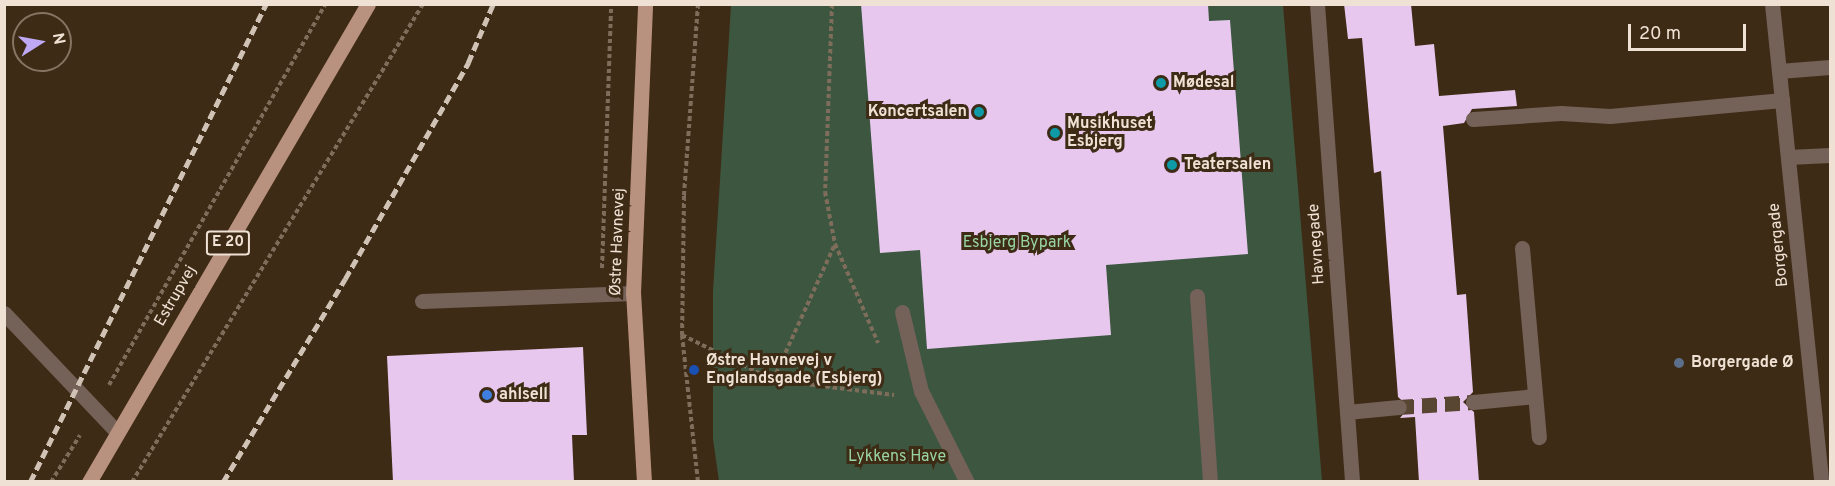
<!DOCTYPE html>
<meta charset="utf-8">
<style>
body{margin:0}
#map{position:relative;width:1835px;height:486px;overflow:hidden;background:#3e2b15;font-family:Overpass,sans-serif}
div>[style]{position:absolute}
.green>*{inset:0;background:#3c5640}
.building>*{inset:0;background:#e7c7ee}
.minor-tunnel>*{height:15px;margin-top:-7.5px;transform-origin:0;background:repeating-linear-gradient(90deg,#594632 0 15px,transparent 0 23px)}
.path>*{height:4px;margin-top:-2px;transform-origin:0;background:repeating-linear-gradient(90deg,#7e6d5a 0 4.5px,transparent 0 7.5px)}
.minor>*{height:15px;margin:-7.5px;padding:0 7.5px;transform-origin:7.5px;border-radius:7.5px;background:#746158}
.major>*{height:15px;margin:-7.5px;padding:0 7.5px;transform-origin:7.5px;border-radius:7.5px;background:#b8917f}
.rail>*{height:4.5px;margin-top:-2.25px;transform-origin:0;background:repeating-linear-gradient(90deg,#d0c2b4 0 9px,transparent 0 13.5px)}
.dots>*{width:16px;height:16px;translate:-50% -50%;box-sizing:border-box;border:3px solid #3e2b15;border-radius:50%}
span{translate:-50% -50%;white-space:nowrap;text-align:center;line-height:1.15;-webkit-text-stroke:6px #3e2b15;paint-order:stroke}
.shield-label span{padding:2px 4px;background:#3e2b15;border:2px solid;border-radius:4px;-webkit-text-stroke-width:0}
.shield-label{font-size:15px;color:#efe2d5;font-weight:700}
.poi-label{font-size:16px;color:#efe2d5;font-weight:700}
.left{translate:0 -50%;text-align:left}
.right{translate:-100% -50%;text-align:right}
.street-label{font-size:16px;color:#efe2d5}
.park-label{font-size:16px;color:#99d5a3}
.frame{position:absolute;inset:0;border:6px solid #efe2d5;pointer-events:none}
.north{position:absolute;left:12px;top:12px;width:60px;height:60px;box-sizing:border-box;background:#3e2b15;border:2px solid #857462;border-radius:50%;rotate:79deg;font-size:16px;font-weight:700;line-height:24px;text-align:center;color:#efe2d5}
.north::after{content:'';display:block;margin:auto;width:21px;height:27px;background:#bfa9f4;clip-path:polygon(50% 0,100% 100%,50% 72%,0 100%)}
.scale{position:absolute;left:1628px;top:24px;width:118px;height:27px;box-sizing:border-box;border:3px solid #efe2d5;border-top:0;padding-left:8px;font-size:18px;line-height:21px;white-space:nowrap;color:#efe2d5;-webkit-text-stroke:4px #3e2b15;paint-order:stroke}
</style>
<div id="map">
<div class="green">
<div style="clip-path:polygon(731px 5px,1283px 5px,1322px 481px,719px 481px,713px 439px,713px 291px)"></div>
</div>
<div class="building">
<div style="clip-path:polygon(861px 4px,1208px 4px,1209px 21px,1230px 20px,1248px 254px,1106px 265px,1111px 335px,927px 349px,920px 250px,880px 253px)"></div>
<div style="clip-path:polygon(1344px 4px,1411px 4px,1415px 46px,1434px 44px,1439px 96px,1515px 90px,1517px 106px,1472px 109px,1464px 123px,1443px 126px,1457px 295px,1466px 294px,1473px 392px,1463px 402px,1474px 412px,1479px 482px,1419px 482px,1415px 417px,1400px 418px,1409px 407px,1398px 397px,1381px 171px,1374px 173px,1362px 38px,1348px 39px)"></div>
<div style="clip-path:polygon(583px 347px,587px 435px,572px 435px,574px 482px,393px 482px,387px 356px)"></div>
</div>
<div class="minor-tunnel">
<div style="left:1399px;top:407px;width:74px;rotate:-3.9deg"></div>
</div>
<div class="path">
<div style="left:698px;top:4px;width:193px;rotate:94.2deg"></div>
<div style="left:684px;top:196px;width:139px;rotate:90.8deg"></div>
<div style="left:682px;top:335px;width:148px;rotate:83.8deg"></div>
<div style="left:832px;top:4px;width:188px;rotate:92.1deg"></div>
<div style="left:825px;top:192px;width:53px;rotate:79.1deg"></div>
<div style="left:835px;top:244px;width:108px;rotate:66.5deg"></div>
<div style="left:602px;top:268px;width:264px;rotate:-88deg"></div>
<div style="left:682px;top:335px;width:102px;rotate:26.3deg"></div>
<div style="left:773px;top:380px;width:122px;rotate:7.1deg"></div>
<div style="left:773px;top:380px;width:149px;rotate:-65.5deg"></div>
<div style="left:109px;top:385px;width:438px;rotate:-60.4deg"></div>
<div style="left:51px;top:482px;width:55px;rotate:-58.3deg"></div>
<div style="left:132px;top:482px;width:560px;rotate:-58.67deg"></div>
</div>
<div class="minor">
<div style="left:1317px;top:4px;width:479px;rotate:85.8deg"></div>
<div style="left:1772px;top:4px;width:481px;rotate:84.1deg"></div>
<div style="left:1779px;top:71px;width:51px;rotate:-4.5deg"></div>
<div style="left:1473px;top:119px;width:88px;rotate:-3.9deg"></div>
<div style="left:1561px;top:113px;width:49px;rotate:3.5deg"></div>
<div style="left:1610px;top:116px;width:173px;rotate:-5.3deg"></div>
<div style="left:1788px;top:157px;width:42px;rotate:-2.7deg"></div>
<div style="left:1522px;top:248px;width:190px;rotate:84.9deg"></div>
<div style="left:1197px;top:296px;width:186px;rotate:86deg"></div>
<div style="left:422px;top:301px;width:211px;rotate:-2.2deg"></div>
<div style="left:902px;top:312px;width:81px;rotate:76.5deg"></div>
<div style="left:921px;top:391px;width:102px;rotate:63.2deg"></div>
<div style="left:4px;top:313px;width:164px;rotate:46.5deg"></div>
<div style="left:1473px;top:402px;width:62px;rotate:-5.5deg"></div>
<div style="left:1347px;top:412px;width:52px;rotate:-5.5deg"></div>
</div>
<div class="major">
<div style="left:89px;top:482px;width:553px;rotate:-59.73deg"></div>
<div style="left:644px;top:482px;width:189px;rotate:-93.3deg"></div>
<div style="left:633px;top:293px;width:289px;rotate:-87.6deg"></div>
</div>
<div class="rail">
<div style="left:30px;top:482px;width:533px;rotate:-63.72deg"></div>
<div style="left:223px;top:482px;width:237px;rotate:-59deg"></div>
<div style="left:345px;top:279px;width:249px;rotate:-60.3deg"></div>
<div style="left:468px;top:63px;width:64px;rotate:-67deg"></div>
</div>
<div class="dots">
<div style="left:1161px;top:83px;background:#0f9aa8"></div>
<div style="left:979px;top:112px;background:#0f9aa8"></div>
<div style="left:1055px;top:133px;background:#0f9aa8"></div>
<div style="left:1172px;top:165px;background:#0f9aa8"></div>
<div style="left:1679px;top:363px;background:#5c6f8a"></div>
<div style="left:694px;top:370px;background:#1a4fb4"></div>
<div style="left:487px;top:395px;background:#3f7fe0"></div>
</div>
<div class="shield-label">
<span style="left:228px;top:243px">E 20</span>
</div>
<div class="poi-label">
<span class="left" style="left:1173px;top:83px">Mødesal</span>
<span class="right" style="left:967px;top:112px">Koncertsalen</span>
<span class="left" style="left:1067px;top:133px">Musikhuset<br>Esbjerg</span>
<span class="left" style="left:1184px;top:165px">Teatersalen</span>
<span class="left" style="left:706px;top:370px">Østre Havnevej v<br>Englandsgade (Esbjerg)</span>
<span class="left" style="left:1691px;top:363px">Borgergade Ø</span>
<span class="left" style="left:499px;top:395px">ahlsell</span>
</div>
<div class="street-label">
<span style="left:618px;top:242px;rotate:-88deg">Østre Havnevej</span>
<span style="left:1317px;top:244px;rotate:-94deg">Havnegade</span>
<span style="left:1779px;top:245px;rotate:-96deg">Borgergade</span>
<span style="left:176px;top:296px;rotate:-60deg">Estrupvej</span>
</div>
<div class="park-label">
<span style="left:1017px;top:243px">Esbjerg Bypark</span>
<span style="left:897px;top:457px">Lykkens Have</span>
</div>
<div class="frame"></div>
<div class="north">N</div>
<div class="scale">20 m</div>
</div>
